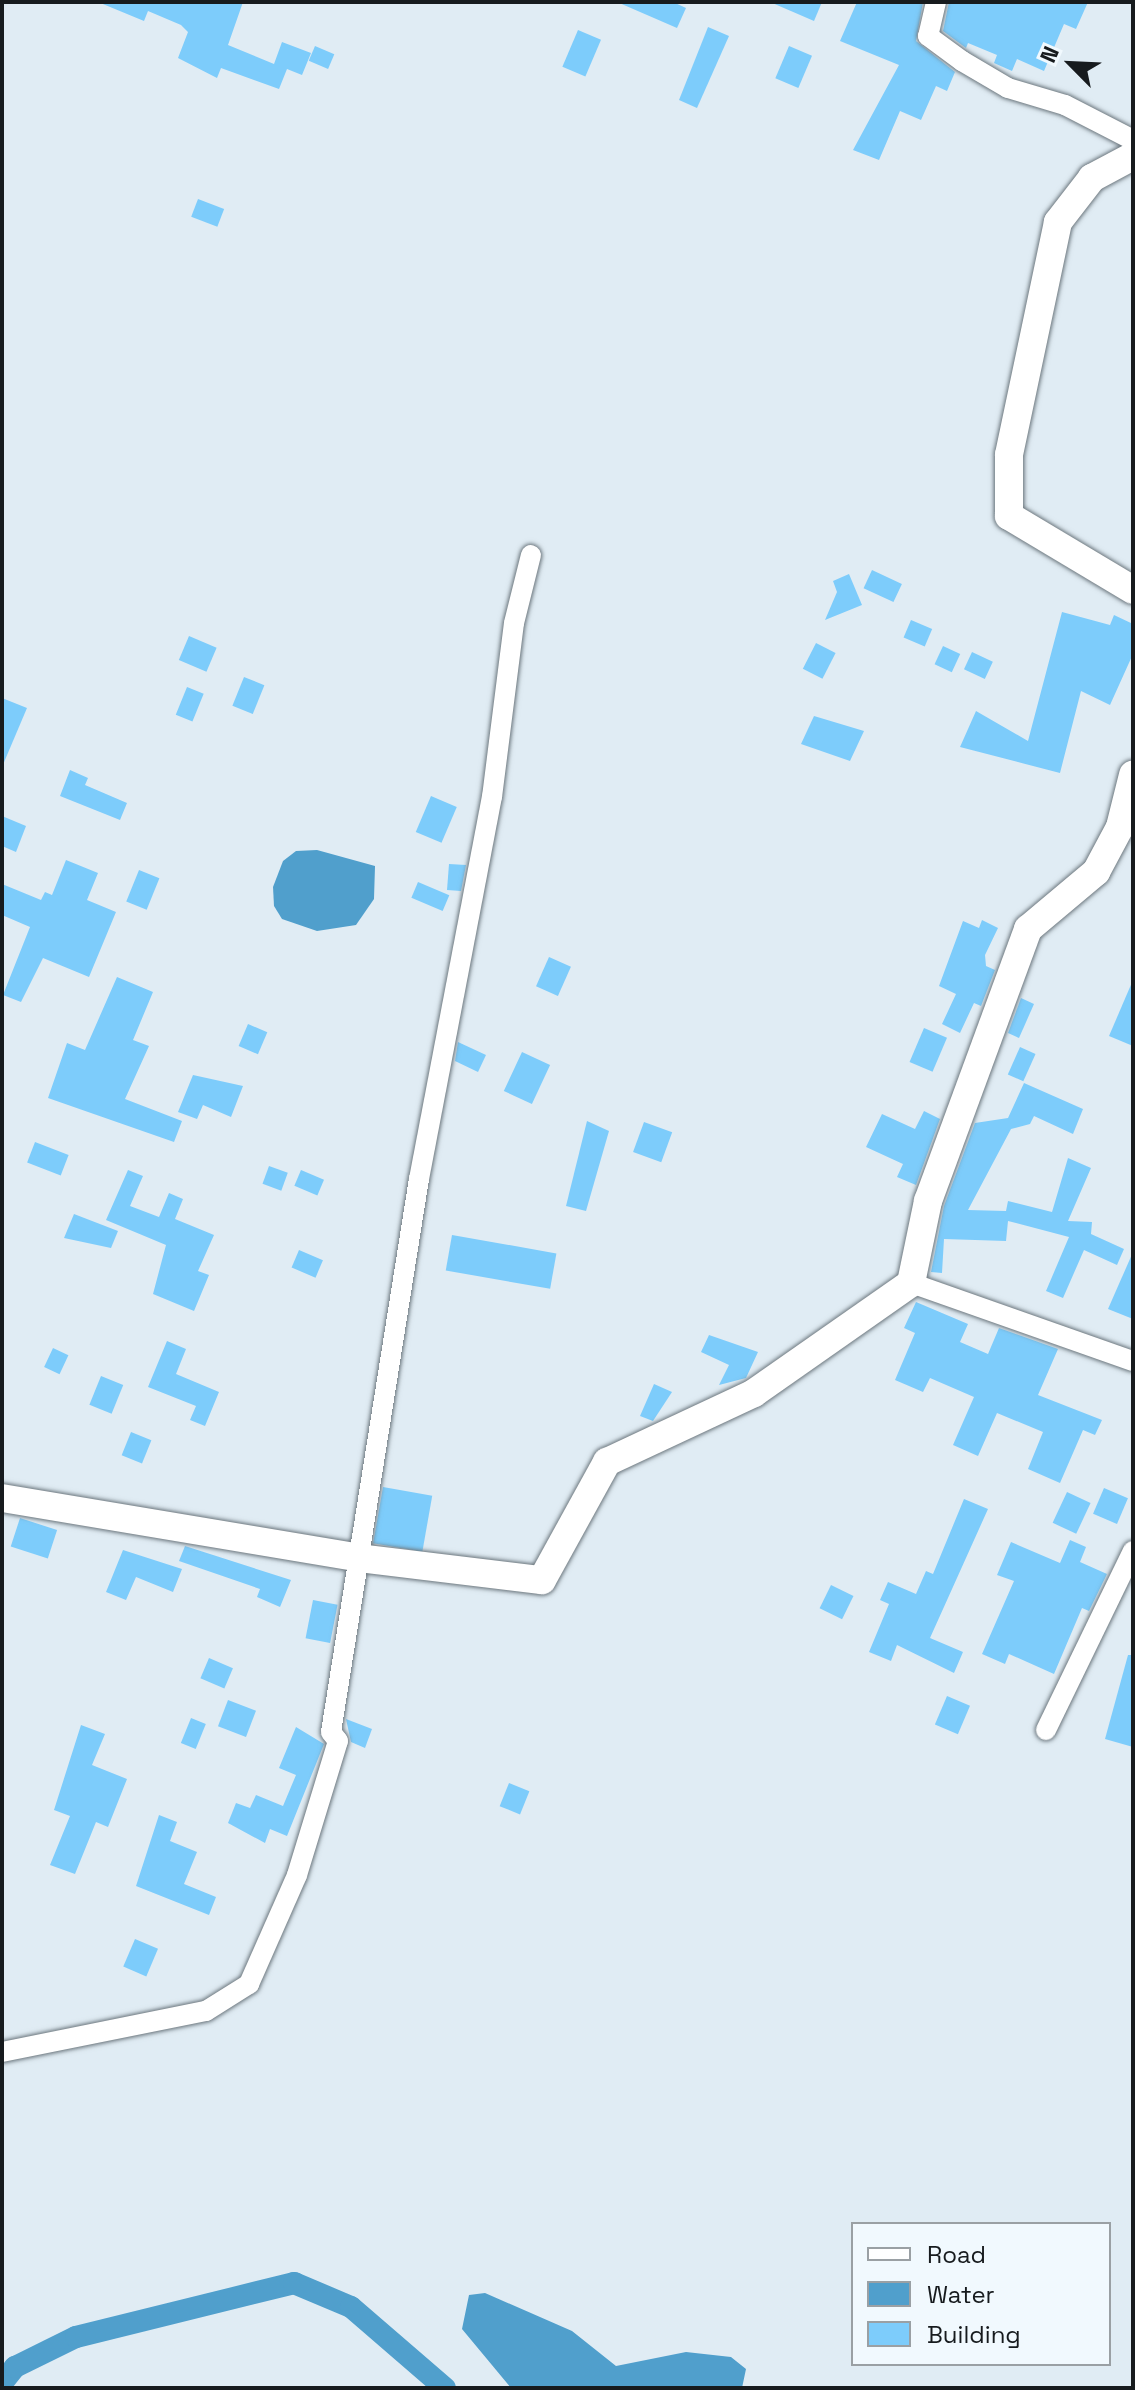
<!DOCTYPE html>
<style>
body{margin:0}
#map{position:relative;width:1135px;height:2390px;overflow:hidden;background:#e0ecf4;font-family:"Space Grotesk",sans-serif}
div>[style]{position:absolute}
.water>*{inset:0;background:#509fcc}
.canal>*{height:22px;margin:-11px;padding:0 11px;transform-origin:11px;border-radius:11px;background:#509fcc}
.building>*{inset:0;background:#7dccfb;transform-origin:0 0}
.roads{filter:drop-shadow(0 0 2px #6c777e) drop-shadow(0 0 2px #6c777e)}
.street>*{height:20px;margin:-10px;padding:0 10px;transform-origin:10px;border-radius:10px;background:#fff}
.secondary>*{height:28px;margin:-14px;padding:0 14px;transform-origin:14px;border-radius:14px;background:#fff}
span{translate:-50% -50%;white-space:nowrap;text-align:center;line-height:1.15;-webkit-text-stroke:6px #f1f9fe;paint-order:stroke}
.frame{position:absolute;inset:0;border:4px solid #171b1e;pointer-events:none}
.legend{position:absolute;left:851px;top:2222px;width:260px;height:144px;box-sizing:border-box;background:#f1f9fe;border:2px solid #9aa0a4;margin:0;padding:10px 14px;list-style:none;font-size:24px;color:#171b1e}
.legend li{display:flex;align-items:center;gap:16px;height:40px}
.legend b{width:40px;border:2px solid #9aa0a4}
.north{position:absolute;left:1031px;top:24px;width:80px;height:80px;-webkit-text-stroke:6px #f1f9fe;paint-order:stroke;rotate:294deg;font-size:22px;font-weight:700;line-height:32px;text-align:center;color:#171b1e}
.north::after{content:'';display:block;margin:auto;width:28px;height:36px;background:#171b1e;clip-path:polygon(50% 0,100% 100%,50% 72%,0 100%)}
</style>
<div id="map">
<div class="water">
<div style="clip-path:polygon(317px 850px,375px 866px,374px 899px,356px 925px,317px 931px,282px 919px,274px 906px,273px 887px,283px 861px,296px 851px)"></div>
<div style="clip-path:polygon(485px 2293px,572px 2331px,616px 2366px,686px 2352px,731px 2357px,746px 2369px,742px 2388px,511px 2388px,462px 2329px,469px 2295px)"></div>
</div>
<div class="canal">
<div style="left:2px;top:2383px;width:21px;rotate:-51deg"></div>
<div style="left:15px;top:2367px;width:68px;rotate:-26.2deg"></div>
<div style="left:76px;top:2337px;width:225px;rotate:-13.9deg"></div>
<div style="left:294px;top:2283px;width:62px;rotate:22.8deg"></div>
<div style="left:351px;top:2307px;width:124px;rotate:40.8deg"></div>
</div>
<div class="building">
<div style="clip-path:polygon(98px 2px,243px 2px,228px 45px,274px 64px,282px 42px,311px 53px,302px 75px,287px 69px,279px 89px,221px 68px,217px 78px,178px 58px,188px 32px,181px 25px,148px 11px,144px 21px)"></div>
<div style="clip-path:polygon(617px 2px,673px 2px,686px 8px,677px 28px)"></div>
<div style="clip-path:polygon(770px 2px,822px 2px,814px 21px)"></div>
<div style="clip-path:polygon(857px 2px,923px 2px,916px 41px,955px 72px,947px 91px,936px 86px,921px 120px,900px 111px,879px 160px,853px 150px,899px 65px,840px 41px)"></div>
<div style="clip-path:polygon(949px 2px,1088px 2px,1076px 29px,1064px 24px,1044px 71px,1017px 59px,1012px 71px,994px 63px,997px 55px,968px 43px,966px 48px,943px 31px)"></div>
<div style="clip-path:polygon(708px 27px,729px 36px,697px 108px,679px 100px)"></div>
<div style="left:578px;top:30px;width:25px;height:40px;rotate:23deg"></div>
<div style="left:315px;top:46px;width:21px;height:16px;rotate:23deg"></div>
<div style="left:789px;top:46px;width:25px;height:35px;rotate:23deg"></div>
<div style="left:198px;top:199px;width:28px;height:19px;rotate:21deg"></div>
<div style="left:872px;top:570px;width:33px;height:20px;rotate:25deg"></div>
<div style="clip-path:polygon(849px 574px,862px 605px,825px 620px,837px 592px,833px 581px)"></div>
<div style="clip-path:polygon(1062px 612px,1110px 625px,1114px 615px,1133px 624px,1133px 654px,1110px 705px,1081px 691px,1060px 773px,960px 747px,976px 711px,1028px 741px)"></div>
<div style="left:911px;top:620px;width:23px;height:19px;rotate:23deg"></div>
<div style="left:189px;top:636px;width:30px;height:26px;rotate:23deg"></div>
<div style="left:816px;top:643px;width:22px;height:29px;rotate:27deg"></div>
<div style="left:943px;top:646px;width:19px;height:20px;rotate:25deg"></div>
<div style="left:972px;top:652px;width:23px;height:19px;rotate:25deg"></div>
<div style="left:244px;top:677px;width:22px;height:31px;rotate:22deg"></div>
<div style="left:187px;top:687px;width:18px;height:30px;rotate:22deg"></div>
<div style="clip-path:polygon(2px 698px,27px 708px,2px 767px)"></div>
<div style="clip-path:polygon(814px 716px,864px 731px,850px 761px,801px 744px)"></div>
<div style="clip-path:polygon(70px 770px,88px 778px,85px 785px,127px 803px,120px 820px,60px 796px)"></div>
<div style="left:431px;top:796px;width:28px;height:39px;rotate:23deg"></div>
<div style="clip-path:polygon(2px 816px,26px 826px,16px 852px,2px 846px)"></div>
<div style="clip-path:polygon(66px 860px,98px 873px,87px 900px,116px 912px,89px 977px,43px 958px,21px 1002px,3px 995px,30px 927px,2px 915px,2px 884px,41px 900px,45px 892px,52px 895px)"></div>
<div style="clip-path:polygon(449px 864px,466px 865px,461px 891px,447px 890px)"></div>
<div style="left:139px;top:870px;width:22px;height:34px;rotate:22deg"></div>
<div style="left:418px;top:882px;width:34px;height:17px;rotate:23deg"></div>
<div style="clip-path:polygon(982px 920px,998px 928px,985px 955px,986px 966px,995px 970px,981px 1006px,974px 1003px,960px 1033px,942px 1024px,956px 994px,939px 986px,963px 921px,979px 928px)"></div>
<div style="left:549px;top:957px;width:24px;height:32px;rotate:24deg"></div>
<div style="clip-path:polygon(117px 977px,153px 992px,133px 1040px,149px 1046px,125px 1099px,182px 1121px,174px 1142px,48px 1098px,67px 1043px,85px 1050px)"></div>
<div style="clip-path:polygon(1133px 980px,1133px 1046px,1109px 1036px)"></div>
<div style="clip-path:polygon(1021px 998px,1034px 1004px,1019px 1038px,1008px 1033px)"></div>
<div style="left:248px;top:1024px;width:21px;height:24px;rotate:23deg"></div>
<div style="left:924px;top:1028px;width:25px;height:37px;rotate:23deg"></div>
<div style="clip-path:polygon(458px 1042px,486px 1055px,478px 1072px,455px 1061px)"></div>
<div style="left:1020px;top:1047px;width:17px;height:30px;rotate:24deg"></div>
<div style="left:522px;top:1052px;width:31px;height:43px;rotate:25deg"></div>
<div style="clip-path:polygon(193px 1075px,243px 1086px,231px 1117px,203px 1105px,197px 1119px,178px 1112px)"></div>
<div style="clip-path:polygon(1024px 1083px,1083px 1109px,1073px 1134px,1034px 1116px,1030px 1124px,1011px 1129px,968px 1210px,1006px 1211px,1008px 1201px,1052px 1212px,1068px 1158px,1091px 1168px,1068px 1221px,1092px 1222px,1091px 1234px,1124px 1249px,1117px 1265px,1084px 1250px,1063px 1298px,1046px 1291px,1069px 1237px,1008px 1221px,1006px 1241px,944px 1239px,942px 1273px,931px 1272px,944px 1206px,975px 1123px,1008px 1118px)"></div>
<div style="clip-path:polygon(924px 1111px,940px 1119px,916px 1185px,897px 1177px,903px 1164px,866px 1147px,882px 1114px,915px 1129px)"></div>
<div style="clip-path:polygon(587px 1121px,609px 1131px,586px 1211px,566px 1206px)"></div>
<div style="left:644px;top:1122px;width:30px;height:32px;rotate:20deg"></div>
<div style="left:35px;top:1142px;width:36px;height:22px;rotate:21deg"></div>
<div style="left:269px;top:1166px;width:20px;height:19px;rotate:20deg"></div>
<div style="clip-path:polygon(128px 1170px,143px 1176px,130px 1206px,159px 1217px,169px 1193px,183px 1199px,175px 1219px,214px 1235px,198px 1271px,209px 1275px,194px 1311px,153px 1294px,166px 1245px,106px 1220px)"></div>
<div style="left:301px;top:1170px;width:25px;height:17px;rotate:23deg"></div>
<div style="clip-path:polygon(74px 1214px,118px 1231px,111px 1248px,64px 1238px)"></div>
<div style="left:452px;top:1235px;width:106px;height:36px;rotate:10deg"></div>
<div style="left:299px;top:1250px;width:26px;height:19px;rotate:23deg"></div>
<div style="clip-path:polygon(1133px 1252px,1133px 1319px,1108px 1309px)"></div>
<div style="clip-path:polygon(916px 1302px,968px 1324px,960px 1342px,988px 1354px,999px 1328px,1058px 1349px,1038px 1395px,1102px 1420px,1095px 1435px,1083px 1430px,1060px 1483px,1028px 1469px,1043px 1432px,997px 1413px,978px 1456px,953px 1445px,974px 1397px,930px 1378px,923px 1392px,895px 1380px,915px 1333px,904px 1328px)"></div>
<div style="clip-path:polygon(709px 1335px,758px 1352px,746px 1378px,719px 1385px,729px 1365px,701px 1352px)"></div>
<div style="clip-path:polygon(167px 1341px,186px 1349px,176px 1374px,219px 1392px,205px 1426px,190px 1420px,196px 1406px,148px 1387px)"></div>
<div style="left:53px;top:1348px;width:17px;height:21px;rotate:25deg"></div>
<div style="left:101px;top:1376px;width:24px;height:31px;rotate:22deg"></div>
<div style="clip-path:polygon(654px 1384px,672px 1392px,653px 1421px,640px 1416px)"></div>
<div style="left:131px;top:1432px;width:22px;height:25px;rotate:22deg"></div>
<div style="left:383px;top:1487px;width:50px;height:57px;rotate:10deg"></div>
<div style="left:1104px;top:1488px;width:26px;height:28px;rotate:23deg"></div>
<div style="left:1067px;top:1492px;width:26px;height:34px;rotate:25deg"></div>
<div style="clip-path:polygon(964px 1499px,988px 1509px,930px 1638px,963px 1652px,954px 1673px,897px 1645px,891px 1661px,869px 1652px,889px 1604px,880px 1600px,888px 1582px,916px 1594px,926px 1571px,933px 1574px)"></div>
<div style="left:20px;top:1518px;width:39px;height:30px;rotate:18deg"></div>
<div style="clip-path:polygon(1070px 1540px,1086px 1547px,1080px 1562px,1107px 1574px,1089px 1611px,1082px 1608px,1054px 1674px,1009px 1654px,1005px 1664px,982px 1654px,1014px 1581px,997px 1575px,1011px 1542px,1060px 1563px)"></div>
<div style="clip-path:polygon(185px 1546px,291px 1580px,280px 1607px,257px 1597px,260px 1589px,179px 1561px)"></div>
<div style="clip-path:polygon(123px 1550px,182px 1569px,173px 1592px,136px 1577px,126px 1600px,106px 1592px)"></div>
<div style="left:831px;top:1585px;width:25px;height:26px;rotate:26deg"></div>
<div style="left:313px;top:1600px;width:25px;height:39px;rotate:11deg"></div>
<div style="clip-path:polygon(1128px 1655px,1133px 1655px,1133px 1747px,1105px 1739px)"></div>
<div style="left:209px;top:1658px;width:26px;height:22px;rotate:23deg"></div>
<div style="left:947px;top:1696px;width:25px;height:31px;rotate:23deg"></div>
<div style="left:228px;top:1700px;width:30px;height:28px;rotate:21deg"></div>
<div style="left:191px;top:1718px;width:16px;height:27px;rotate:22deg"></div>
<div style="clip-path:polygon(346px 1719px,372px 1729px,365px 1748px,351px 1742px)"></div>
<div style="clip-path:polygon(81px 1725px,105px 1734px,92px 1765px,127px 1779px,108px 1827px,96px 1822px,75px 1874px,50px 1865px,70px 1816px,54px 1810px)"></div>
<div style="clip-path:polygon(296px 1727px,324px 1744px,287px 1836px,270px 1829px,265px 1843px,228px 1823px,236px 1803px,250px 1808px,256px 1795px,283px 1806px,296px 1775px,279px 1768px)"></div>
<div style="left:509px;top:1783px;width:22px;height:25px;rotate:22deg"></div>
<div style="clip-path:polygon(159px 1815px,177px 1822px,170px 1841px,197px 1852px,184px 1884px,216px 1897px,209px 1915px,136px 1886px)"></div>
<div style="left:135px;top:1939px;width:25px;height:30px;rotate:23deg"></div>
</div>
<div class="roads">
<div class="street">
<div style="left:936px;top:2px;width:35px;rotate:103deg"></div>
<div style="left:928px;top:36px;width:42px;rotate:36.3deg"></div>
<div style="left:962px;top:61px;width:53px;rotate:30.4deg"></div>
<div style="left:1008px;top:88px;width:59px;rotate:16.6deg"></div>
<div style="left:1065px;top:105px;width:76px;rotate:27.2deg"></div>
<div style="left:911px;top:1283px;width:235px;rotate:19.4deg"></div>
<div style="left:1046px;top:1730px;width:199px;rotate:-64.1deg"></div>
<div style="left:2px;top:2052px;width:208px;rotate:-11.4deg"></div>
<div style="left:206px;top:2011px;width:51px;rotate:-32.1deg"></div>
<div style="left:249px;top:1984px;width:119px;rotate:-66.2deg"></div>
<div style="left:297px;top:1875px;width:140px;rotate:-73deg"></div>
<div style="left:338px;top:1741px;width:11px;rotate:-128deg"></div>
<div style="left:331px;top:1732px;width:560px;rotate:-80.96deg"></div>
<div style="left:419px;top:1179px;width:389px;rotate:-79.2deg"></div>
<div style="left:492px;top:797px;width:175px;rotate:-82.8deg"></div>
<div style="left:514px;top:623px;width:70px;rotate:-76deg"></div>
</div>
<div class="secondary">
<div style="left:1133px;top:156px;width:47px;rotate:151.8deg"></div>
<div style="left:1092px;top:178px;width:56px;rotate:127.7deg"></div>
<div style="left:1058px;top:222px;width:238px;rotate:101.9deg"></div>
<div style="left:1009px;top:455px;width:61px;rotate:90deg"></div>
<div style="left:1009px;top:516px;width:144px;rotate:30.8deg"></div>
<div style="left:2px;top:1498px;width:362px;rotate:9.5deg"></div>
<div style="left:359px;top:1558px;width:184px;rotate:6.9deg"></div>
<div style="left:542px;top:1580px;width:135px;rotate:-61.2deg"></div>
<div style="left:607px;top:1462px;width:162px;rotate:-25.1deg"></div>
<div style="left:754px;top:1393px;width:192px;rotate:-35deg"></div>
<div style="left:911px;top:1283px;width:84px;rotate:-78.3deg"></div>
<div style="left:928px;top:1201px;width:290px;rotate:-69.8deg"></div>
<div style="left:1028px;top:929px;width:89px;rotate:-40deg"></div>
<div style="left:1096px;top:872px;width:51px;rotate:-61.9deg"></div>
<div style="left:1120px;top:827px;width:54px;rotate:-76deg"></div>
</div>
</div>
<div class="frame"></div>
<ul class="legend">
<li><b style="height:10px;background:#fff"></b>Road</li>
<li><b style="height:22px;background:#509fcc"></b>Water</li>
<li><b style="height:22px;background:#7dccfb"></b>Building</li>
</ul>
<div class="north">N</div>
</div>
